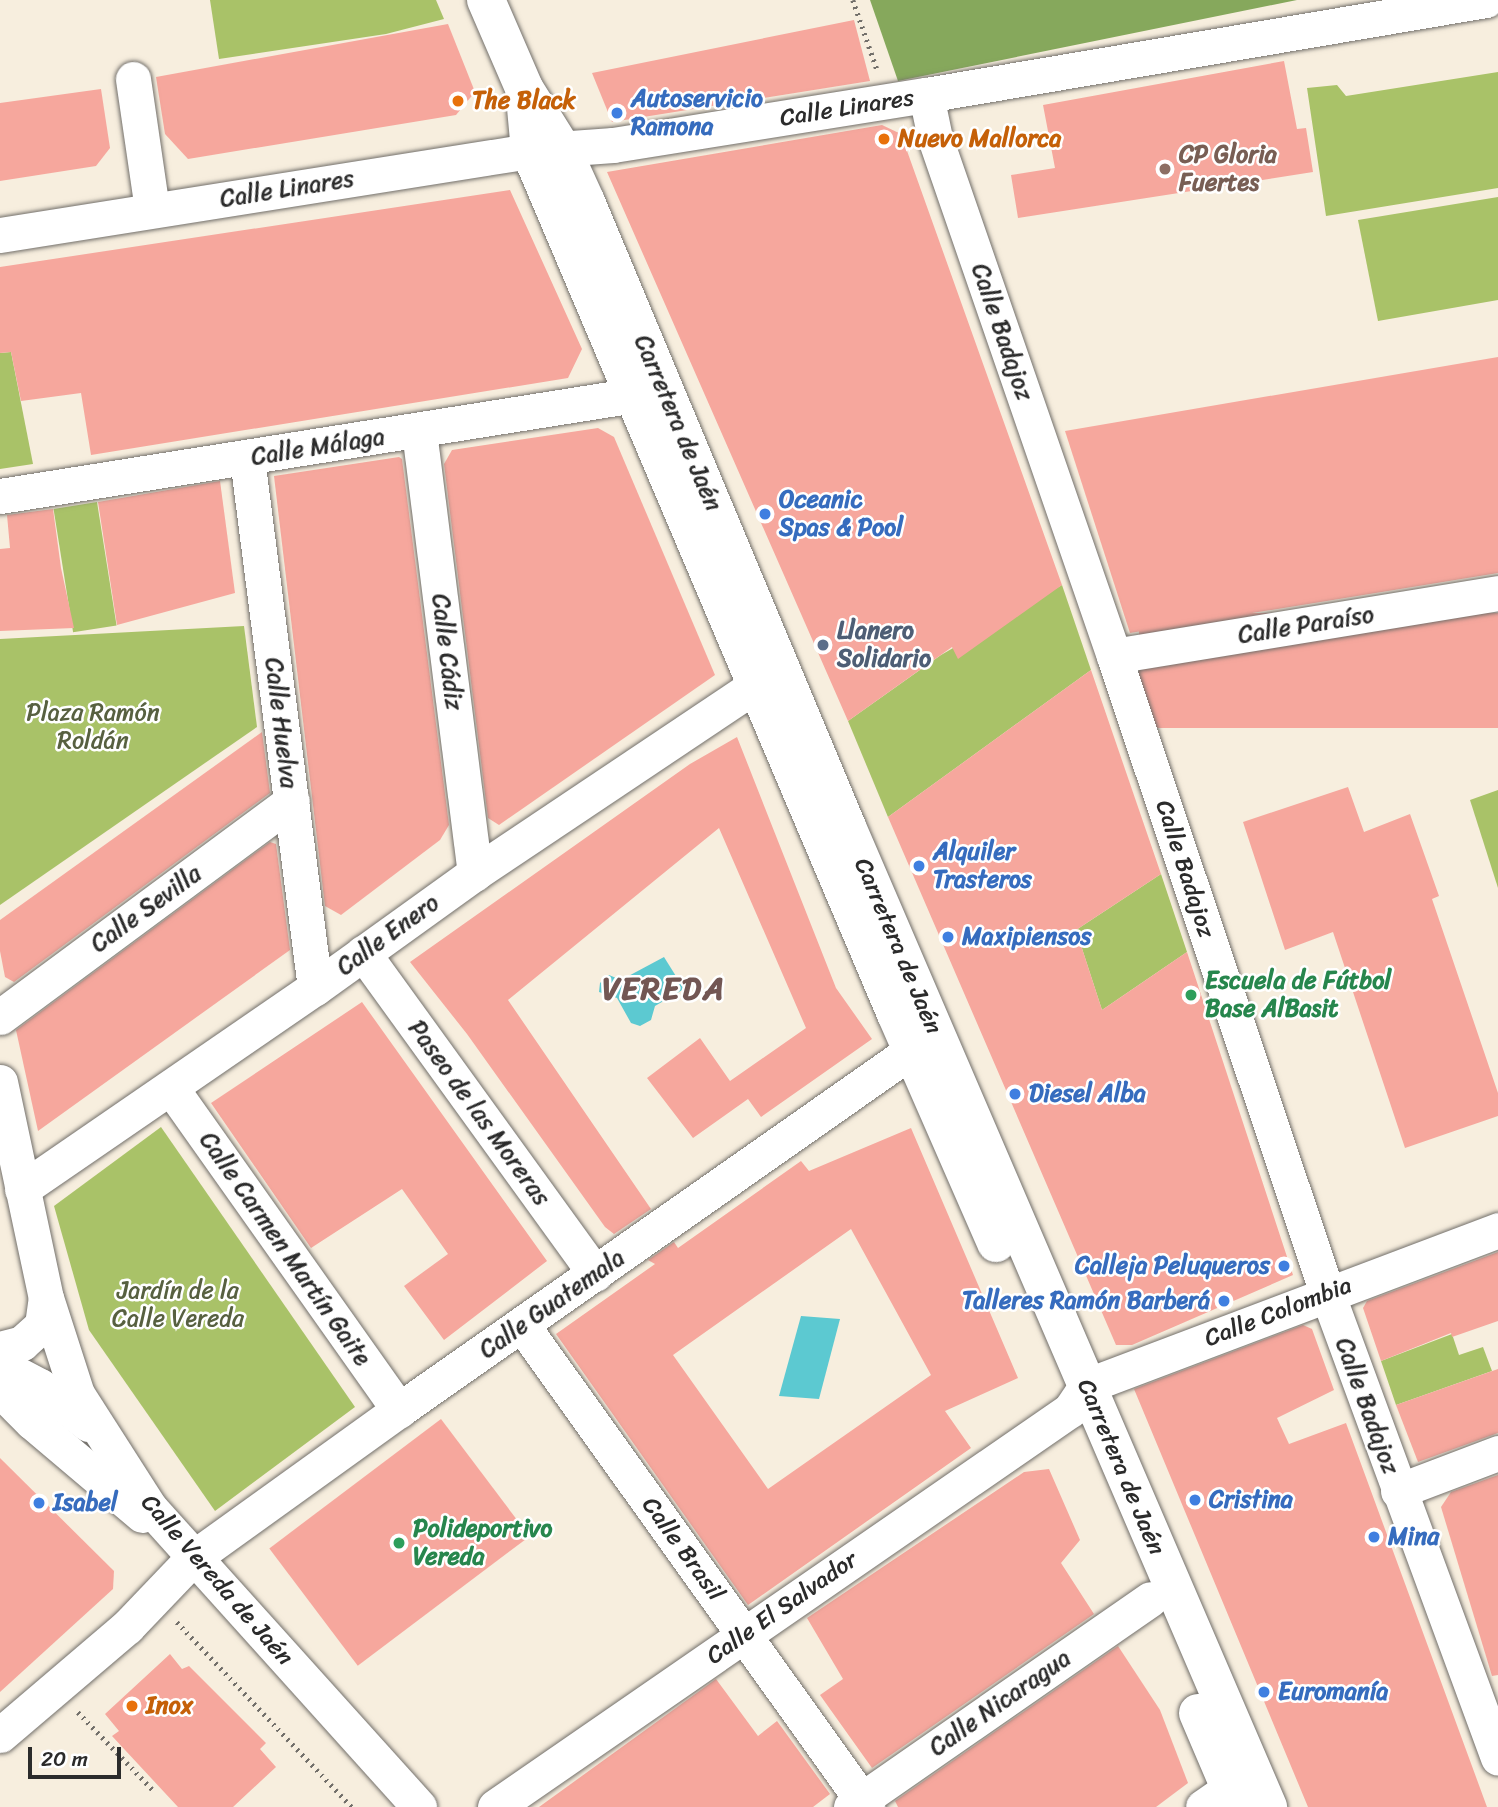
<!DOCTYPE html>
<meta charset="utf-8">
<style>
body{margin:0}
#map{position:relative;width:1498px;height:1807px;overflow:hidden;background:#f7eede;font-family:Sriracha,sans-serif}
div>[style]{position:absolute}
.green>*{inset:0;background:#a9c268;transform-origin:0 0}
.forest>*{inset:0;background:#86a85c}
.water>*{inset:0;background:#5cc9d1}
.building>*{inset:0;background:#f6a79d;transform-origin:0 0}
.path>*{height:4.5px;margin-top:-2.25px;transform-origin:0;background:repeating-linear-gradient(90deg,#726f6a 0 2px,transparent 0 7px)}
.roads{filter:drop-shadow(0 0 2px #726f6a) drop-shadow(0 0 2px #726f6a)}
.minor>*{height:35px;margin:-17.5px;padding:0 17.5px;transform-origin:17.5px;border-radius:17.5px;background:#fff}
.major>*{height:38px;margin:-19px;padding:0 19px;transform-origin:19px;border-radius:19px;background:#fff}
.highway>*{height:38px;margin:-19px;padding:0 19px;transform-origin:19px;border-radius:19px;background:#fff}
.dots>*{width:19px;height:19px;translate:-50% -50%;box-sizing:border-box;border:4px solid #fff;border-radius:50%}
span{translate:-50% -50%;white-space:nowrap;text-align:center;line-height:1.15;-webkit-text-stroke:5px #fff;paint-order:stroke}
.shop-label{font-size:24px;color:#366cbe;font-weight:700}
.left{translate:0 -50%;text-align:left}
.right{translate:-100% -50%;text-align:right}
.food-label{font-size:24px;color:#c56008;font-weight:700}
.street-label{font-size:24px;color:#2b2b2b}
.education-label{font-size:24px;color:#785e54;font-weight:700}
.service-label{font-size:24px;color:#4e5e75;font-weight:700}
.park-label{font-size:24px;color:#576040}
.leisure-label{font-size:24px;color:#27864d;font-weight:700}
.district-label{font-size:32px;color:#725653;font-weight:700;letter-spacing:2px}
.scale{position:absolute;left:28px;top:1747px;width:93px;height:32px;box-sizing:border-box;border:4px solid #2b2b2b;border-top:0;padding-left:9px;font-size:21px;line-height:24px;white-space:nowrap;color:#2b2b2b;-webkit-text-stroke:5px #fff;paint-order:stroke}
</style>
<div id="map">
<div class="green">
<div style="clip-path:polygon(210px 0,436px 0,444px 19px,386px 34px,219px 59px)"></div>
<div style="clip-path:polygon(1498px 72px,1498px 188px,1326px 216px,1307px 88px,1337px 85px,1346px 96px)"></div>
<div style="clip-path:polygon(1498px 197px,1498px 300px,1378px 321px,1358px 220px)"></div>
<div style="clip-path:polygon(11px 352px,33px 464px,0 469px,0 353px)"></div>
<div style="left:97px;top:502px;width:125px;height:44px;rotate:81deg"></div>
<div style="clip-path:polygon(1062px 585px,1091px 670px,888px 817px,848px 721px,941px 655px)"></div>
<div style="clip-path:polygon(244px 626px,257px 727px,0 905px,0 639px)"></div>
<div style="clip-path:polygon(1498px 790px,1498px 888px,1470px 800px)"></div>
<div style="clip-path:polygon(1161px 874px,1187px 952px,1102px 1010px,1076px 930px)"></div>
<div style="clip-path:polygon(161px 1127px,355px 1407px,215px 1511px,89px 1330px,54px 1206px)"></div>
<div style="clip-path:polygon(1452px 1334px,1459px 1355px,1483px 1347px,1492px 1371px,1396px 1405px,1381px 1361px)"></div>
</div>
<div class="forest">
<div style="clip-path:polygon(870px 0,1297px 0,898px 81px)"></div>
</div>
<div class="water">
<div style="clip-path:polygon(664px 957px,684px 989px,655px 1006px,651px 1020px,640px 1026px,631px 1023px,617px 998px,599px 992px,600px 983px,609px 975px,621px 980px)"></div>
<div style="clip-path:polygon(801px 1316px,840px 1319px,819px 1399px,779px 1396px)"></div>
</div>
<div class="building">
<div style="clip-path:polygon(854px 20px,870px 81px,612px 122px,592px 73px)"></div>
<div style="clip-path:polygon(448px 24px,475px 92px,456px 115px,188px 159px,165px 134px,156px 77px)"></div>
<div style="clip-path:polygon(1284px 61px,1297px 129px,1306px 128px,1313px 172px,1018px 218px,1011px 175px,1055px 168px,1043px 105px)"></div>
<div style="clip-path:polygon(101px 89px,110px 148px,96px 166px,0 181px,0 103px)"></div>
<div style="clip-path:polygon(882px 125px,901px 134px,1062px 585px,958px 659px,952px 647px,848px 721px,607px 172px)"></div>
<div style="clip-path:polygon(510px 190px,582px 349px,568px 378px,91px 455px,81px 393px,21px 401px,11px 352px,0 353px,0 267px)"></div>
<div style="clip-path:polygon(1498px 357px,1498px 573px,1130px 633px,1065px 431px)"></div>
<div style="clip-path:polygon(598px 428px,614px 437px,715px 675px,499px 825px,488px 818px,444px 464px,452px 450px)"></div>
<div style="clip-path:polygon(399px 457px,402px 459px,449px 825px,440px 840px,341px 915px,325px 906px,274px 476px)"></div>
<div style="clip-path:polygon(220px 481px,235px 593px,117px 625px,98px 502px)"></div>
<div style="clip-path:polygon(53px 509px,61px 568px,74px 628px,0 631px,0 549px,10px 548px,7px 515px)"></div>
<div style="left:1498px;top:613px;width:115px;height:359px;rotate:90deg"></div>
<div style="clip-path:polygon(1091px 670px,1161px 874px,1076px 930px,1102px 1010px,1187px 952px,1293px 1275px,1132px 1345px,1116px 1345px,888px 817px)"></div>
<div style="clip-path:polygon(262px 732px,270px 793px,14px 982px,5px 977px,0 951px,0 920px)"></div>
<div style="clip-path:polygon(737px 737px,836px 988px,872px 1039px,761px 1117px,748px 1099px,693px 1138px,647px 1078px,700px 1038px,730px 1081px,806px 1028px,719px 828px,508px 1000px,651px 1209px,614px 1234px,605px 1227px,467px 1034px,410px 962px,690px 764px)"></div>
<div style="clip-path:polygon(1348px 787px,1364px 832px,1410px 814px,1439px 896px,1432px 899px,1498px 1093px,1498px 1116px,1405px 1148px,1333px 932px,1285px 950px,1243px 822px)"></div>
<div style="clip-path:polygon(270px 842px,276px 844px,290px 950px,38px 1131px,16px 1030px)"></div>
<div style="clip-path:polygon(362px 1002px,547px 1261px,444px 1340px,404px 1286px,448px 1254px,402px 1189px,311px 1248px,211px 1103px)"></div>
<div style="clip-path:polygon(evenodd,911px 1128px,1018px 1378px,945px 1411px,971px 1448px,748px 1605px,556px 1334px,655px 1264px,648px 1260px,674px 1242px,678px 1248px,801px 1161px,809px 1171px,911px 1128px,851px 1229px,931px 1375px,768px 1489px,673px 1355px,851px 1229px)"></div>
<div style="clip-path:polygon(1498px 1252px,1498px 1321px,1452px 1337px,1451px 1333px,1381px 1361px,1363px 1308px,1367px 1301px)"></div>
<div style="clip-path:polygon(1303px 1325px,1312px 1329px,1334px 1390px,1277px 1418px,1289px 1444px,1346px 1423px,1487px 1807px,1308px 1807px,1134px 1389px)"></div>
<div style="clip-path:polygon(1498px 1369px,1498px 1433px,1418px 1462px,1396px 1405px)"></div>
<div style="left:441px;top:1419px;width:147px;height:215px;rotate:53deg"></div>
<div style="clip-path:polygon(0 1458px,114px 1571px,113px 1589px,0 1692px)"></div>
<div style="clip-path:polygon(1049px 1469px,1080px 1540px,1061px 1563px,1094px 1614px,872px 1768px,820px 1695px,843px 1679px,807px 1618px,1024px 1472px)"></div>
<div style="clip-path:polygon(1498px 1475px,1498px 1675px,1492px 1676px,1441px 1507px,1451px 1492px)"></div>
<div style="clip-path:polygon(1118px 1646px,1160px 1710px,1188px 1783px,1156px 1807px,898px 1807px,895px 1801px)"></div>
<div style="clip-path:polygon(170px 1654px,182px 1669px,189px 1666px,266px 1743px,260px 1749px,276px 1767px,233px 1807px,178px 1807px,112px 1736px,119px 1731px,105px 1714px)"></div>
<div style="clip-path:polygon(716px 1679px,758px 1736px,777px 1721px,830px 1794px,813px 1807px,539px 1807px)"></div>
</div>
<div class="path">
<div style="left:853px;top:0;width:76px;rotate:70.9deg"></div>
<div style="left:177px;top:1622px;width:255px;rotate:46.6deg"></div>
<div style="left:78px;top:1712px;width:111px;rotate:46.1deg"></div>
</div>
<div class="roads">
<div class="minor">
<div style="left:133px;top:79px;width:132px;rotate:81.7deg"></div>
<div style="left:926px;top:95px;width:44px;rotate:78.2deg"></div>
<div style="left:935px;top:138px;width:548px;rotate:70.94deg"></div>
<div style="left:1114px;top:656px;width:672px;rotate:71.51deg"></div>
<div style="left:1327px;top:1293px;width:495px;rotate:69.8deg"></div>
<div style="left:0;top:235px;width:537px;rotate:-9.01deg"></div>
<div style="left:530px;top:151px;width:83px;rotate:-4.1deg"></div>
<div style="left:613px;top:145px;width:317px;rotate:-9.1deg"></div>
<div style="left:926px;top:95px;width:568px;rotate:-9.63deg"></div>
<div style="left:419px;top:431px;width:446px;rotate:82.8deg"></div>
<div style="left:247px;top:458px;width:534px;rotate:82.69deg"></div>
<div style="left:0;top:496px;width:643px;rotate:-9.04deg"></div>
<div style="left:1114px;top:656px;width:389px;rotate:-9.3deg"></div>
<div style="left:363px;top:953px;width:396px;rotate:54.1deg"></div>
<div style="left:0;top:1017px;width:363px;rotate:-36.5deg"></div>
<div style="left:0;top:1082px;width:221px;rotate:78deg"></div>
<div style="left:46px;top:1298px;width:101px;rotate:72.1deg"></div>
<div style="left:77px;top:1394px;width:135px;rotate:57.4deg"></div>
<div style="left:150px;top:1508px;width:402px;rotate:48deg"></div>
<div style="left:171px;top:1088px;width:395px;rotate:54.7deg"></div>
<div style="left:22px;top:1189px;width:355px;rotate:-34.5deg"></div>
<div style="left:315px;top:988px;width:197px;rotate:-35.7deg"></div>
<div style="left:475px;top:873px;width:339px;rotate:-33.8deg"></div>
<div style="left:522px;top:1325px;width:593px;rotate:54.41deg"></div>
<div style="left:0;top:1349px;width:23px;rotate:-15deg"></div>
<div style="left:22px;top:1343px;width:27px;rotate:-42deg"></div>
<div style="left:42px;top:1325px;width:27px;rotate:-82deg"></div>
<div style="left:0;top:1365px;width:45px;rotate:27.7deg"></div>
<div style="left:40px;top:1386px;width:61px;rotate:38.4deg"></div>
<div style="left:0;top:1390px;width:45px;rotate:45deg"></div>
<div style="left:32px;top:1422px;width:144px;rotate:40.2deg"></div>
<div style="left:1398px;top:1491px;width:107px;rotate:-20.8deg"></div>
<div style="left:0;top:1735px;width:167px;rotate:-40.4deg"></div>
<div style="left:127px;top:1627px;width:95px;rotate:-46.3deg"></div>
<div style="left:193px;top:1558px;width:254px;rotate:-35.7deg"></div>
<div style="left:399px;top:1410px;width:653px;rotate:-35.03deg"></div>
<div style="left:495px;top:1807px;width:699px;rotate:-34.62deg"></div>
<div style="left:1070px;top:1410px;width:29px;rotate:-56deg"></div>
<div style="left:1086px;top:1386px;width:441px;rotate:-20.7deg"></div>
<div style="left:851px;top:1807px;width:364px;rotate:-34.8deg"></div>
<div style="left:1203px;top:1807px;width:60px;rotate:-34.8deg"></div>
</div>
<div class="major">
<div style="left:524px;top:88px;width:72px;rotate:58.1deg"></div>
<div style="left:562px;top:149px;width:58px;rotate:65.6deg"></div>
<div style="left:586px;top:202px;width:677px;rotate:67.33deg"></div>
<div style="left:847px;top:827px;width:1067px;rotate:66.75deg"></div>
<div style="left:525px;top:97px;width:54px;rotate:84.7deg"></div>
<div style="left:530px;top:151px;width:937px;rotate:67.02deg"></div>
<div style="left:896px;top:1014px;width:250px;rotate:66.4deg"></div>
<div style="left:1198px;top:1713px;width:102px;rotate:66.9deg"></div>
</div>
<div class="highway">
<div style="left:486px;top:0;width:96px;rotate:66.6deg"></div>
</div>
</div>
<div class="dots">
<div style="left:458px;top:101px;background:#e8710a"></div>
<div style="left:617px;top:113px;background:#3f7fe0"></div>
<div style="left:884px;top:139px;background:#e8710a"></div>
<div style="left:1165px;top:169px;background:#8d6e63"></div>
<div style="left:765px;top:514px;background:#3f7fe0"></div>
<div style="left:823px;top:645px;background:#5c6f8a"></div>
<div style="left:919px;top:866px;background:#3f7fe0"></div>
<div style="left:948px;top:937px;background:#3f7fe0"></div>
<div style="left:1191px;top:995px;background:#2e9e5b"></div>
<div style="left:1015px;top:1094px;background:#3f7fe0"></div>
<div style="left:1284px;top:1266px;background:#3f7fe0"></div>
<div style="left:1224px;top:1301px;background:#3f7fe0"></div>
<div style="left:1195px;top:1500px;background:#3f7fe0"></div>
<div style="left:39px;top:1503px;background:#3f7fe0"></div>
<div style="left:1374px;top:1537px;background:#3f7fe0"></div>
<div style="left:399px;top:1543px;background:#2e9e5b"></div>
<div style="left:1264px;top:1692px;background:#3f7fe0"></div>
<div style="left:132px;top:1706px;background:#e8710a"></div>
</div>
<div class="shop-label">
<span class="left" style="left:631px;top:113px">Autoservicio<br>Ramona</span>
<span class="left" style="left:779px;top:514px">Oceanic<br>Spas &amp; Pool</span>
<span class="left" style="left:933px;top:866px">Alquiler<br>Trasteros</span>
<span class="left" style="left:962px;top:937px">Maxipiensos</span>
<span class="left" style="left:1029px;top:1094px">Diesel Alba</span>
<span class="right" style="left:1270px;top:1266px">Calleja Peluqueros</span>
<span class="right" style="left:1210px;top:1301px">Talleres Ramón Barberá</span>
<span class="left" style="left:1209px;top:1500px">Cristina</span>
<span class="left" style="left:53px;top:1503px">Isabel</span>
<span class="left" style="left:1388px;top:1537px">Mina</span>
<span class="left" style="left:1278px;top:1692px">Euromanía</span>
</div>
<div class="food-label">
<span class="left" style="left:472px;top:101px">The Black</span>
<span class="left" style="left:898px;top:139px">Nuevo Mallorca</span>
<span class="left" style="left:146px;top:1706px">Inox</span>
</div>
<div class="street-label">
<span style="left:847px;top:108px;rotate:-9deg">Calle Linares</span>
<span style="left:287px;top:189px;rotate:-9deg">Calle Linares</span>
<span style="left:1002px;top:332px;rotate:71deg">Calle Badajoz</span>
<span style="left:678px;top:423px;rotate:67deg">Carretera de Jaén</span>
<span style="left:318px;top:447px;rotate:-9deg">Calle Málaga</span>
<span style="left:1306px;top:625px;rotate:-9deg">Calle Paraíso</span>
<span style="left:447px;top:652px;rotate:83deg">Calle Cádiz</span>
<span style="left:281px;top:723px;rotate:83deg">Calle Huelva</span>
<span style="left:1185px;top:869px;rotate:72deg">Calle Badajoz</span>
<span style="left:146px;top:909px;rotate:-36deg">Calle Sevilla</span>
<span style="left:388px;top:935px;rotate:-36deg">Calle Enero</span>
<span style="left:898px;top:946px;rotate:67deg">Carretera de Jaén</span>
<span style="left:479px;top:1113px;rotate:54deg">Paseo de las Moreras</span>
<span style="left:285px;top:1249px;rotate:55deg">Calle Carmen Martín Gaite</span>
<span style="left:552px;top:1304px;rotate:-35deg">Calle Guatemala</span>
<span style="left:1278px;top:1312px;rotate:-21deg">Calle Colombia</span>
<span style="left:1367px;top:1406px;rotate:70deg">Calle Badajoz</span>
<span style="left:1121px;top:1467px;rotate:67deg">Carretera de Jaén</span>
<span style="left:683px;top:1549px;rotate:54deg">Calle Brasil</span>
<span style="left:217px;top:1580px;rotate:49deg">Calle Vereda de Jaén</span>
<span style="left:782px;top:1608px;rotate:-35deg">Calle El Salvador</span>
<span style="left:1000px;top:1703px;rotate:-35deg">Calle Nicaragua</span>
</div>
<div class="education-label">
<span class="left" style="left:1179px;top:169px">CP Gloria<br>Fuertes</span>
</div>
<div class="service-label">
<span class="left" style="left:837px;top:645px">Llanero<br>Solidario</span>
</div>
<div class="park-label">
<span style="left:93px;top:727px">Plaza Ramón<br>Roldán</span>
<span style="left:178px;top:1305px">Jardín de la<br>Calle Vereda</span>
</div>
<div class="leisure-label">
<span class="left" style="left:1205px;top:995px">Escuela de Fútbol<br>Base AlBasit</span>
<span class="left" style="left:413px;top:1543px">Polideportivo<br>Vereda</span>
</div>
<div class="district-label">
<span style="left:664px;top:989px">VEREDA</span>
</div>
<div class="scale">20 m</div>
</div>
